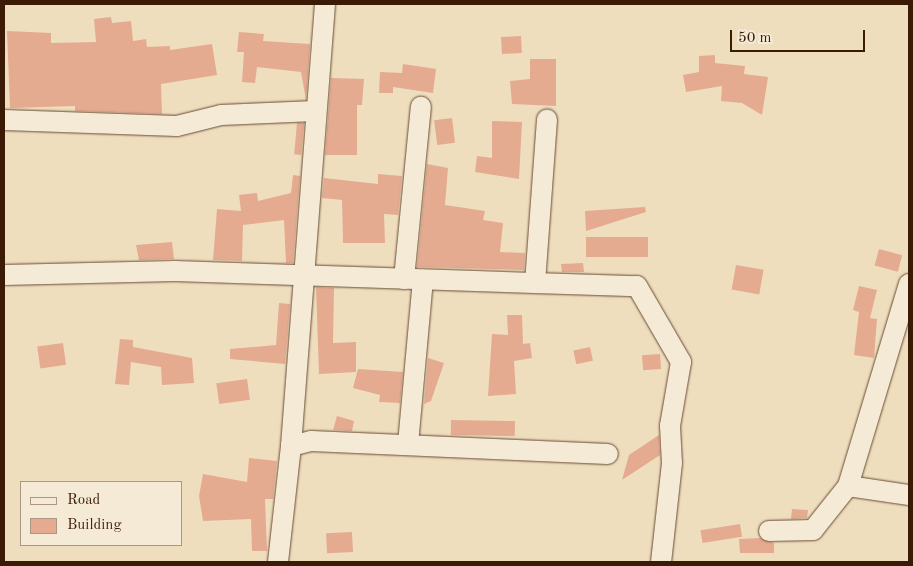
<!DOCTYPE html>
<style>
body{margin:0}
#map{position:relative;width:913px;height:566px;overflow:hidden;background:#efdebe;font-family:"Old Standard TT",serif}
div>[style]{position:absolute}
.building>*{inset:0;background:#e5ab90;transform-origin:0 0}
.roads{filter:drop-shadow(0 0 1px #684c34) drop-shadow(0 0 1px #684c34)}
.minor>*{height:20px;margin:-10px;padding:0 10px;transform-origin:10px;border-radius:10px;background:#f5ead5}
span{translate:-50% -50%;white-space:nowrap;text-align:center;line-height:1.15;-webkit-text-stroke:4.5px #f5ead5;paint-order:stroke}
.frame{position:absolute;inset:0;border:5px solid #3b1b06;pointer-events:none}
.legend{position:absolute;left:20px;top:481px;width:162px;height:65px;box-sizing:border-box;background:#f5ead5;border:1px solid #ab9782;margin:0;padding:6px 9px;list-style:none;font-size:15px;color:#3b1b06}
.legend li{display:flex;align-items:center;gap:10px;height:25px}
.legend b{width:25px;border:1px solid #ab9782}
.scale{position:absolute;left:730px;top:30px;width:135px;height:22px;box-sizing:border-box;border:2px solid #3b1b06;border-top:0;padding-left:6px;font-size:15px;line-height:18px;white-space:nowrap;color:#3b1b06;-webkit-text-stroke:4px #f5ead5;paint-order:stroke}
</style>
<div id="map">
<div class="building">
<div style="clip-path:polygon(111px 17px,112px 23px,131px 21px,133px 41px,146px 39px,147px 47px,170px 46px,170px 50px,212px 44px,217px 75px,161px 84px,162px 114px,75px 111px,75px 106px,10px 108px,7px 31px,51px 33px,51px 43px,96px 42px,94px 19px)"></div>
<div style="clip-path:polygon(239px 32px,264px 34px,263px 41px,310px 44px,306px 100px,301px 72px,257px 67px,255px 83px,242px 82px,244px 52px,237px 52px)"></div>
<div style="left:521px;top:36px;width:17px;height:20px;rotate:87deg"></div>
<div style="clip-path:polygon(715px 55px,715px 63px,745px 66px,744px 74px,768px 77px,762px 115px,742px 103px,721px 101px,722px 86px,686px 92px,683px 75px,699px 72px,699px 56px)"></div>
<div style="clip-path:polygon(530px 59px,556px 59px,556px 106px,512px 104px,510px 81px,530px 79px)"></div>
<div style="clip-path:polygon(403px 64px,436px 69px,433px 93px,393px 87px,393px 93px,379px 93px,380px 72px,402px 73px)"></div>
<div style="clip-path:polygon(331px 78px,364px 79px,362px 105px,357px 105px,357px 155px,325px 155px)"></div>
<div style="left:452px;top:118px;width:25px;height:18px;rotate:83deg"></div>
<div style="clip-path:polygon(492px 121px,522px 122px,519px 179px,475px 172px,477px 156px,492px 158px)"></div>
<div style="left:304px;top:123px;width:32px;height:7px;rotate:95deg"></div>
<div style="clip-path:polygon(427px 164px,448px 168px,445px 205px,485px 211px,483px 220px,503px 223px,500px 252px,525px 253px,524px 270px,417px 267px)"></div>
<div style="clip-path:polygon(378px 174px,402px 176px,398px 215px,384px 214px,385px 243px,343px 243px,342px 200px,322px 198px,324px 178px,378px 184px)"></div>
<div style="clip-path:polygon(293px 175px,300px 176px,293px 263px,286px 263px,284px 220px,243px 225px,242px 261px,213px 260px,217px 209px,241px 211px,239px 195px,257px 193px,258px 201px,291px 193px)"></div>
<div style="clip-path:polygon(645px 207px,646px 212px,586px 231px,585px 211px)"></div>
<div style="left:586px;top:237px;width:62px;height:20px"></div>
<div style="clip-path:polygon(172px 242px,174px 259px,139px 260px,136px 245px)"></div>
<div style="left:879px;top:249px;width:24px;height:17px;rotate:15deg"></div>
<div style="clip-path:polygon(583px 263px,584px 272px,562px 272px,561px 264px)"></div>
<div style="left:736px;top:265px;width:28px;height:25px;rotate:10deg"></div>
<div style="clip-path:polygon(859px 286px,877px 290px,870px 318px,877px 319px,874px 358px,854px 355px,859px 312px,853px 310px)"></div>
<div style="clip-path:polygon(316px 287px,334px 288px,333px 343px,356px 342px,356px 372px,319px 374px)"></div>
<div style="clip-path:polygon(279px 303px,290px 304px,285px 364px,230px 359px,230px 349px,276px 345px)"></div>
<div style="clip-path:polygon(507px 315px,522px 315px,523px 344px,530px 343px,532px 358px,514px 361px,516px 394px,488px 396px,492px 334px,508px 335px)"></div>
<div style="clip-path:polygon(120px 339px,133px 340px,133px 347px,192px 358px,194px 383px,162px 385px,161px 367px,131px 362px,129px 385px,115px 384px)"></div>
<div style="left:63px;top:343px;width:22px;height:26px;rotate:82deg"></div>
<div style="left:590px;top:347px;width:14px;height:17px;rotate:78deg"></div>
<div style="left:660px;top:354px;width:15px;height:18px;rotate:86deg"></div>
<div style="clip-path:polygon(428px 358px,444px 363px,431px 401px,424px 404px)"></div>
<div style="clip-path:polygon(358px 369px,403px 372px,400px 403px,379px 402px,380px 395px,353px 388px)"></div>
<div style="left:247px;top:379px;width:21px;height:31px;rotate:82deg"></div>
<div style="clip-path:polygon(337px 416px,354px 421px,352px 431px,333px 430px)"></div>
<div style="left:451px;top:420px;width:64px;height:15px;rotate:1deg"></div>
<div style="clip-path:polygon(659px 435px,660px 455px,622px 480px,629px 455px)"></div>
<div style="clip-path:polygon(249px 458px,277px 461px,273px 499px,265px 499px,267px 551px,252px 551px,251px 519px,203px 521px,199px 496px,203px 474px,247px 482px)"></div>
<div style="clip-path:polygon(792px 509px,808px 510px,807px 518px,791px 519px)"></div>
<div style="left:740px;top:524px;width:13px;height:40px;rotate:81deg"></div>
<div style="left:352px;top:532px;width:20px;height:26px;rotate:87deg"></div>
<div style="clip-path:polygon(760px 538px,774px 543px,774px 553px,740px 553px,739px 539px)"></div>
</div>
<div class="roads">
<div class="minor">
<div style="left:4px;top:120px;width:173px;rotate:2deg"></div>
<div style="left:177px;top:126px;width:45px;rotate:-14deg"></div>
<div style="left:221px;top:115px;width:94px;rotate:-2.4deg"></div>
<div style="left:4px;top:275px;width:171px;rotate:-1.3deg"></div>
<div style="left:175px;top:271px;width:462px;rotate:1.9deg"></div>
<div style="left:637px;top:286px;width:88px;rotate:59.9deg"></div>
<div style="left:681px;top:362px;width:65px;rotate:99.8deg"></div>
<div style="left:670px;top:426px;width:37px;rotate:87deg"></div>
<div style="left:672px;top:463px;width:100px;rotate:96.3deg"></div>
<div style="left:404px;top:279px;width:173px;rotate:-84.4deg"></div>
<div style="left:535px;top:283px;width:164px;rotate:-85.8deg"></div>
<div style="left:909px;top:284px;width:211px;rotate:106.8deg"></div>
<div style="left:848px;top:486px;width:62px;rotate:8.4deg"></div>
<div style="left:408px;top:444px;width:165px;rotate:-84.8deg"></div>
<div style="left:291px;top:446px;width:21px;rotate:-14deg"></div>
<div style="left:311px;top:441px;width:297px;rotate:2.5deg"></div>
<div style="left:769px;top:531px;width:44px;rotate:-1.3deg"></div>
<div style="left:813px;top:530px;width:56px;rotate:-51.5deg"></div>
<div style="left:278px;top:562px;width:117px;rotate:-83.6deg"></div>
<div style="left:291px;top:446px;width:443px;rotate:-85.6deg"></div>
</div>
</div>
<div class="frame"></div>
<ul class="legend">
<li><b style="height:6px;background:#f5ead5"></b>Road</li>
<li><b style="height:14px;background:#e5ab90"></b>Building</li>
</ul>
<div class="scale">50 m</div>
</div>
